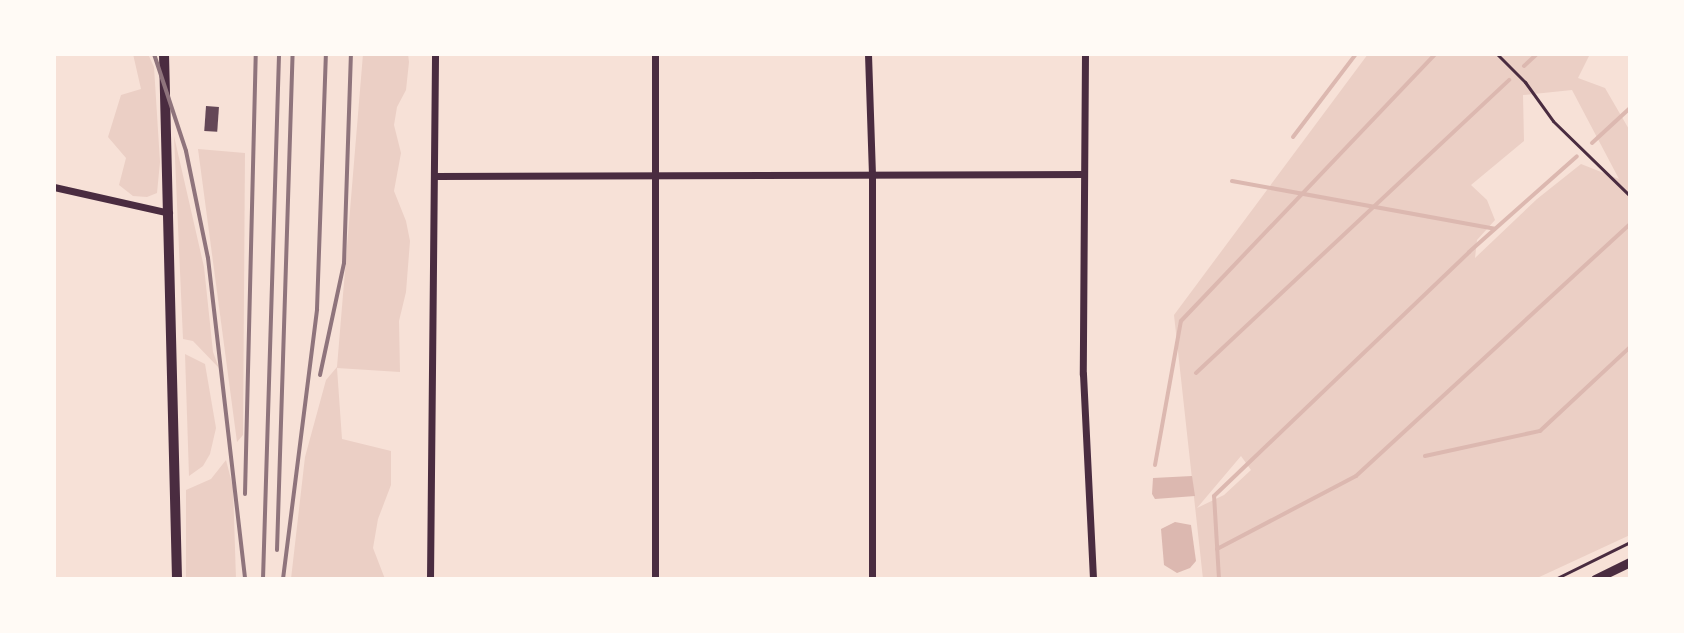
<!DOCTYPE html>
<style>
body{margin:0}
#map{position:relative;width:1684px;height:633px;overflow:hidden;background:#f7e1d7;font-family:Helvetica,sans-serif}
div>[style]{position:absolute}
.green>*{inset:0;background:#ebcfc5}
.water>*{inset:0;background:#dcb8b0}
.stream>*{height:4px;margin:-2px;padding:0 2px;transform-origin:2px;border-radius:2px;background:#dcb8b0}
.building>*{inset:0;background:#644757;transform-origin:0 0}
.path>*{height:3px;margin:-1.5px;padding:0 1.5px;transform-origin:1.5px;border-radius:1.5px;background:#4a2c40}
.minor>*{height:7px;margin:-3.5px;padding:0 3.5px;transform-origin:3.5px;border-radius:3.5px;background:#4a2c40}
.tertiary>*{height:9px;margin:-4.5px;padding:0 4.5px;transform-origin:4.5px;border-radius:4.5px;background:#4a2c40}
.secondary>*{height:10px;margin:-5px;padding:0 5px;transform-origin:5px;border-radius:5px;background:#4a2c40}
.rail>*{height:4px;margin:-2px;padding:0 2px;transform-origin:2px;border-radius:2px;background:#8f747c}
span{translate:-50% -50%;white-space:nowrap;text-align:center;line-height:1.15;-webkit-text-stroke:6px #fffaf5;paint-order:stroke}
.frame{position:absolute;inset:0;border:56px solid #fffaf5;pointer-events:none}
</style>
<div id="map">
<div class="green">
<div style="clip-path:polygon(133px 54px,148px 54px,154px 67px,160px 162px,157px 193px,147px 197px,133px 196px,119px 185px,126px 158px,108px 137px,121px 95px,141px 89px)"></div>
<div style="clip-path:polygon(363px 54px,408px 54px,409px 62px,406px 90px,397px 107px,394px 125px,401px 153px,394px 191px,406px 221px,410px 241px,406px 292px,399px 321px,400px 372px,337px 368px,342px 439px,391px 451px,391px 485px,378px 519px,373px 548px,385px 579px,291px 579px,305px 457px,326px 380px,337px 367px)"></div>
<div style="clip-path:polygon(evenodd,1368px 54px,1590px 54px,1578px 78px,1605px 88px,1630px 131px,1630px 535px,1535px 579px,1203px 579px,1174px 315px,1368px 54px,1572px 90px,1619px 179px,1581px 164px,1537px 199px,1475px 258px,1477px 240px,1495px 220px,1487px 200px,1471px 185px,1524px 141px,1523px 95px,1572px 90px,1368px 54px,1241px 456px,1251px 470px,1224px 495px,1197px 508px,1241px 456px)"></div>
<div style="clip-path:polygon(174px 136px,204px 267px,213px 352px,219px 368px,193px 341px,183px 339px)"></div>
<div style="clip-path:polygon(198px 149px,245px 153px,243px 435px,237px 442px)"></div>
<div style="clip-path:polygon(185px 354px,205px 364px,216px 428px,210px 454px,203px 466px,189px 476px)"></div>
<div style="clip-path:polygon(226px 460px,233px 487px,236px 579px,186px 579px,186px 490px,211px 479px)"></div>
</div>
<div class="water">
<div style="clip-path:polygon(1192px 476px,1195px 496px,1155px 499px,1152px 494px,1153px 478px)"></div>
<div style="clip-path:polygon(1175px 522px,1191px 525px,1196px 561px,1190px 568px,1177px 573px,1164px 565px,1161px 529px)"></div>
</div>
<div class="stream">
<div style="left:1524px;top:66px;width:18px;rotate:-43deg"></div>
<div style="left:1293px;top:137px;width:104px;rotate:-52.8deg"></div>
<div style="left:1592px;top:143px;width:52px;rotate:-42.6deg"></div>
<div style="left:1232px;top:181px;width:267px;rotate:10.3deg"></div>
<div style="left:1196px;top:373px;width:429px;rotate:-43.1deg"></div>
<div style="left:1425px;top:456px;width:118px;rotate:-12.3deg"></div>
<div style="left:1540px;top:431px;width:123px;rotate:-43deg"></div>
<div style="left:1155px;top:465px;width:146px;rotate:-79.8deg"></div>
<div style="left:1181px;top:321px;width:369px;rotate:-46.4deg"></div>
<div style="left:1217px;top:549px;width:157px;rotate:-27.7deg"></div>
<div style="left:1356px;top:476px;width:372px;rotate:-42.6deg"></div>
<div style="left:1219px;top:579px;width:83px;rotate:-93.4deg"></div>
<div style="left:1214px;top:496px;width:353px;rotate:-43.7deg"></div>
<div style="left:1469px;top:252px;width:144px;rotate:-41.6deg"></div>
</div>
<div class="building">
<div style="left:206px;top:106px;width:13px;height:25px;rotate:4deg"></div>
</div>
<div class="path">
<div style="left:1497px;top:54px;width:40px;rotate:45deg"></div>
<div style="left:1525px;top:82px;width:48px;rotate:54.3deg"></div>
<div style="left:1553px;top:121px;width:107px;rotate:44.2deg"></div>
<div style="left:1555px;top:579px;width:84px;rotate:-26.3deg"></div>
</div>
<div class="minor">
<div style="left:868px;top:54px;width:120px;rotate:88.1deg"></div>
<div style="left:872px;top:174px;width:405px;rotate:90deg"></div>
<div style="left:1085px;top:54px;width:320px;rotate:90.4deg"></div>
<div style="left:1083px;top:374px;width:205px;rotate:87.2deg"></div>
<div style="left:436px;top:176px;width:648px;rotate:-0.18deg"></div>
<div style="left:54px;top:187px;width:118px;rotate:12.7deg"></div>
<div style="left:430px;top:579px;width:525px;rotate:-89.45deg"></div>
<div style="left:655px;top:579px;width:525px;rotate:-90deg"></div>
</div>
<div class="tertiary">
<div style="left:1595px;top:579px;width:39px;rotate:-26deg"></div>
</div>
<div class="secondary">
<div style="left:164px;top:54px;width:525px;rotate:88.58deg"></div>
</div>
<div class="rail">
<div style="left:154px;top:54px;width:102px;rotate:71.7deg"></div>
<div style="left:186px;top:151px;width:109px;rotate:78.4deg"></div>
<div style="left:208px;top:258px;width:323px;rotate:83.4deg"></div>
<div style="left:320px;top:375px;width:115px;rotate:-77.9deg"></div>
<div style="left:344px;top:263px;width:209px;rotate:-88.1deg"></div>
<div style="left:245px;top:494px;width:440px;rotate:-88.6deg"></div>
<div style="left:277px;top:550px;width:496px;rotate:-88.2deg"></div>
<div style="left:263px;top:579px;width:525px;rotate:-88.25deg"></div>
<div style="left:283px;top:579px;width:272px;rotate:-82.8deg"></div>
<div style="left:317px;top:309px;width:255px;rotate:-88deg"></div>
</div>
<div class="frame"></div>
</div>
